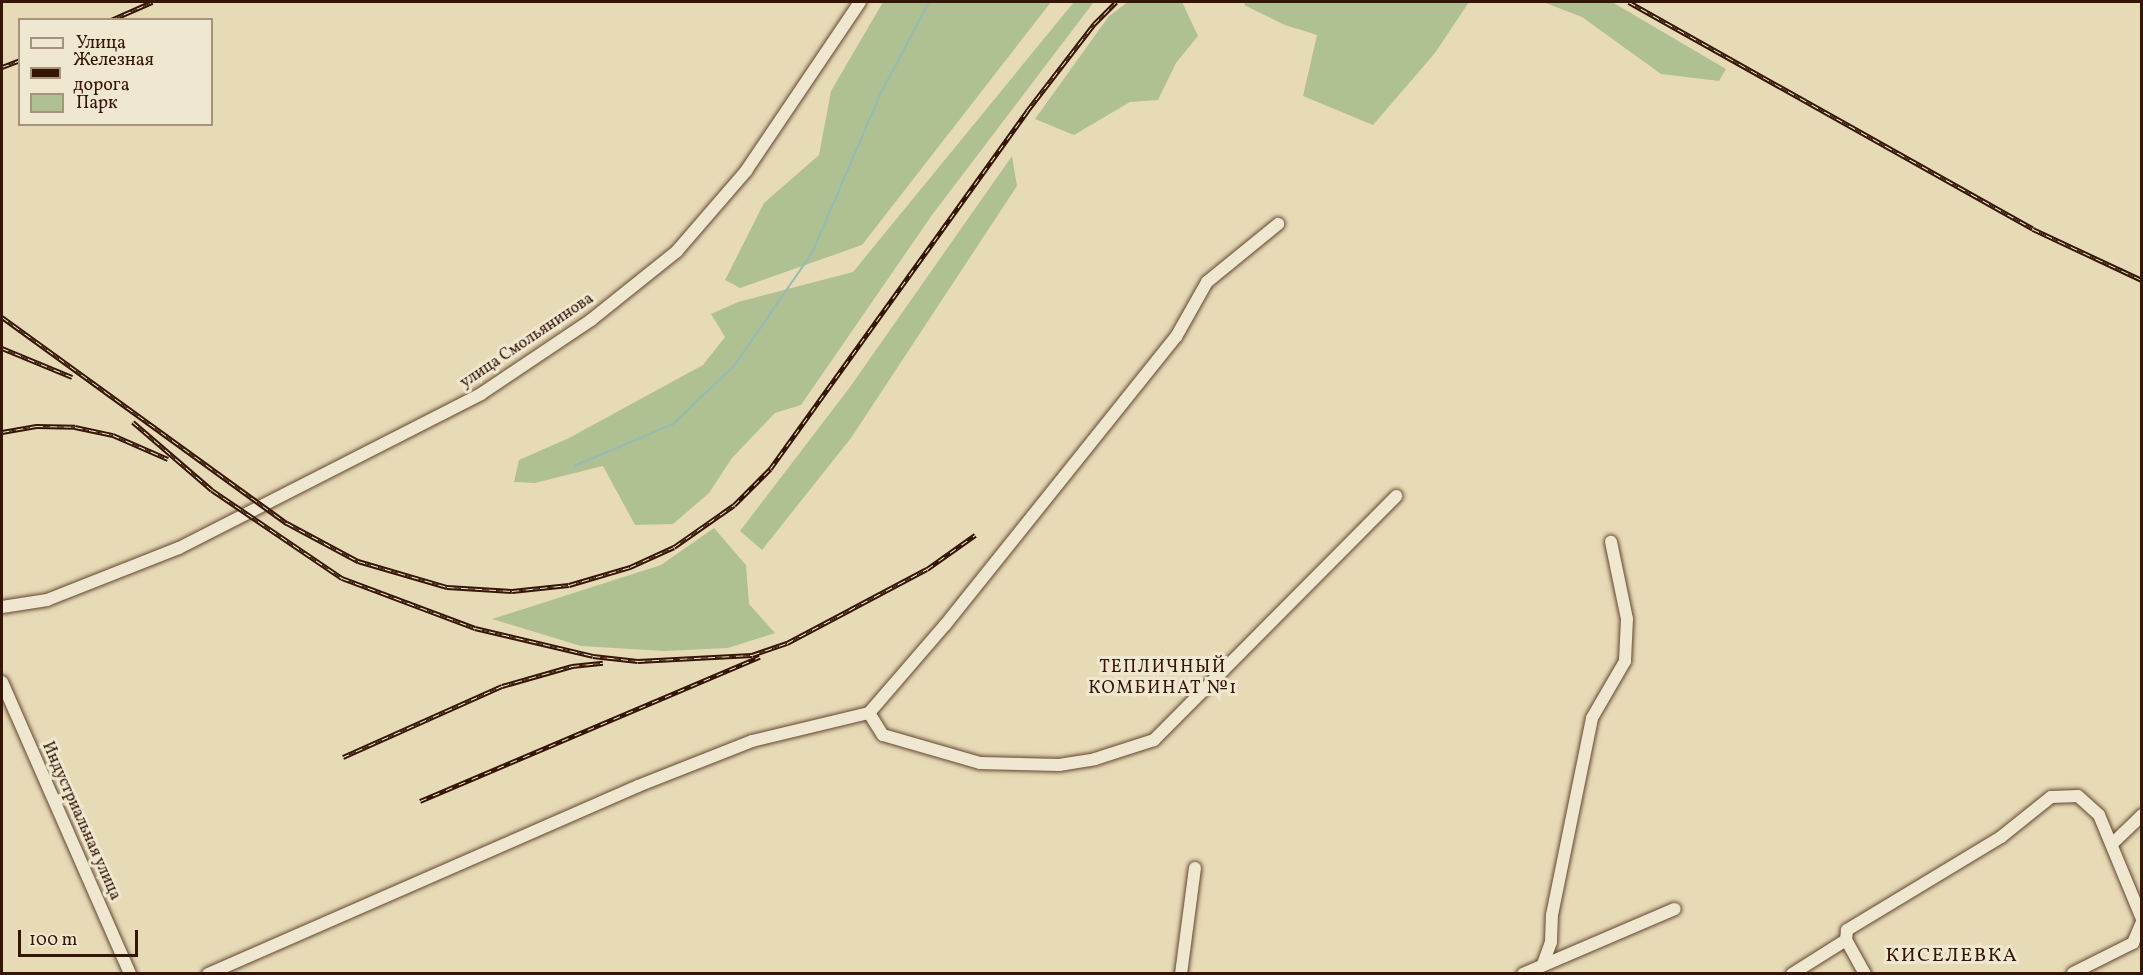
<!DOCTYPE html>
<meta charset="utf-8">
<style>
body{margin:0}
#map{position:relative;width:2143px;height:975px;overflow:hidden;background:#e7dab7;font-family:Vollkorn,serif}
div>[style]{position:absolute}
.green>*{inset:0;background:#afc193}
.stream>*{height:2px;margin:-1px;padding:0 1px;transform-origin:1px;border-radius:1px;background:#97bab3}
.roads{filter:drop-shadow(0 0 2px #624630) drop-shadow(0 0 2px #624630)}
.minor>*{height:12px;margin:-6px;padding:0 6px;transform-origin:6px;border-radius:6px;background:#efe7d0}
.rail>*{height:4.5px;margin-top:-2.25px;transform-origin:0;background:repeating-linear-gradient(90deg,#efe7d0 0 7px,#351503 0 14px);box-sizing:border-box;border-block:2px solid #351503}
span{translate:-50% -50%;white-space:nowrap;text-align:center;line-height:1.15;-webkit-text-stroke:6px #efe7d0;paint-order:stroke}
.street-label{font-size:16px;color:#351503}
.neighbourhood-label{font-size:18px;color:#351503;letter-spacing:1.5px}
.quarter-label{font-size:20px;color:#351503;letter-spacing:1.5px}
.frame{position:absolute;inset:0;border:3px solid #351503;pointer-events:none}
.legend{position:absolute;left:18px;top:18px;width:195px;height:108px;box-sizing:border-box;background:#efe7d0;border:2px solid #a5937e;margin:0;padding:8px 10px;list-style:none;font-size:18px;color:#351503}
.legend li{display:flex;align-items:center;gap:12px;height:30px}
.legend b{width:30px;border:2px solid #a5937e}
.scale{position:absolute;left:18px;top:930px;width:120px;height:27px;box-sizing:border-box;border:3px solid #351503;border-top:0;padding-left:8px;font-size:18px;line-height:21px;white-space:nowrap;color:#351503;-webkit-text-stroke:4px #efe7d0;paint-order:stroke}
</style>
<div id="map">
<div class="green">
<div style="clip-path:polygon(883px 2px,1051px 2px,862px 245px,740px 288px,725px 280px,764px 203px,819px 155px,831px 91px)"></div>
<div style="clip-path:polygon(1074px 2px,1093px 3px,932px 215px,801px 405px,775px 413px,732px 458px,709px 493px,673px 524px,635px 525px,603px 466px,535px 483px,514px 482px,519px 460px,569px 438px,703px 365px,725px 337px,711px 314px,738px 302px,853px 272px)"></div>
<div style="clip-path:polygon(1128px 2px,1182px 2px,1198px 36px,1176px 63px,1158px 100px,1130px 102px,1074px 135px,1035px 119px,1109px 16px)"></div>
<div style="clip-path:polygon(1246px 2px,1469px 2px,1435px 53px,1373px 125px,1303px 96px,1317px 35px,1285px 25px,1244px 5px)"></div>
<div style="clip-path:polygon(1543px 2px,1612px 2px,1726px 69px,1719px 81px,1661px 74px,1582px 17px)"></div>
<div style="clip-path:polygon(1012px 156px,1017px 186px,851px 438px,762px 550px,740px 531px,850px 387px)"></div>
<div style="clip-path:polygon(714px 528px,746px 565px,749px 604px,775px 633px,728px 648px,664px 651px,581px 646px,492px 619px,661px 565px)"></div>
</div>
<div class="stream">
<div style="left:574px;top:466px;width:108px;rotate:-23deg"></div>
<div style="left:673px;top:424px;width:84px;rotate:-43.6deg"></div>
<div style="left:734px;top:366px;width:137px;rotate:-55.4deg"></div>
<div style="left:812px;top:253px;width:174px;rotate:-66.7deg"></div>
<div style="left:881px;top:93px;width:103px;rotate:-62.2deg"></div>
</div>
<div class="roads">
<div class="minor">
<div style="left:2px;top:607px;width:46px;rotate:-8.8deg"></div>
<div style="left:47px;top:600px;width:142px;rotate:-21.5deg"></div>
<div style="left:179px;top:548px;width:339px;rotate:-27deg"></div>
<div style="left:481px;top:394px;width:133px;rotate:-33.9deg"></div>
<div style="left:591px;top:320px;width:110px;rotate:-38.7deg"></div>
<div style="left:677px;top:251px;width:106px;rotate:-49.2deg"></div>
<div style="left:746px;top:171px;width:204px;rotate:-56deg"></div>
<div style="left:2px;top:682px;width:319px;rotate:66.3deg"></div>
<div style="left:869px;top:713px;width:26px;rotate:58deg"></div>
<div style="left:883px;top:735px;width:101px;rotate:16.1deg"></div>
<div style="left:980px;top:763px;width:79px;rotate:1.5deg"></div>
<div style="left:1059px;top:765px;width:36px;rotate:-9deg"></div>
<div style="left:1095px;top:759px;width:62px;rotate:-17.9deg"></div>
<div style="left:1154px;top:740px;width:344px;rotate:-45.2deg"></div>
<div style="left:2112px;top:844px;width:42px;rotate:-44deg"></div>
<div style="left:1543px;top:964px;width:23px;rotate:-70deg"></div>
<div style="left:1551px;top:942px;width:27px;rotate:-88deg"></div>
<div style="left:1552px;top:915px;width:201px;rotate:-78.5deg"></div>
<div style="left:1592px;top:718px;width:66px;rotate:-59.9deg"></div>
<div style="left:1625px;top:661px;width:42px;rotate:-87.3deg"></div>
<div style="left:1627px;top:619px;width:79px;rotate:-101.7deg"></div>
<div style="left:2073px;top:973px;width:67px;rotate:-26.6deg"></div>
<div style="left:2133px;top:943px;width:23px;rotate:-67deg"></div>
<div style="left:208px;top:974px;width:469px;rotate:-23.6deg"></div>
<div style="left:638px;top:786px;width:123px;rotate:-21.5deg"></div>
<div style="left:752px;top:741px;width:120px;rotate:-13.5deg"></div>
<div style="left:869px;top:713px;width:116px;rotate:-49.2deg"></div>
<div style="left:945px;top:625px;width:369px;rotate:-51.3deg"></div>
<div style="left:1176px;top:337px;width:63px;rotate:-60.6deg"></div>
<div style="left:1207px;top:282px;width:92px;rotate:-39.2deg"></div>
<div style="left:1181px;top:974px;width:107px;rotate:-82.5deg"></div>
<div style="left:1523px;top:974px;width:165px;rotate:-23.2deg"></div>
<div style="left:1792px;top:974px;width:64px;rotate:-32.2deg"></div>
<div style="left:1865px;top:974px;width:39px;rotate:-119deg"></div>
<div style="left:1846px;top:940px;width:10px;rotate:-84deg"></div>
<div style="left:1847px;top:930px;width:180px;rotate:-31.1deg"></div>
<div style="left:2001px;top:837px;width:64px;rotate:-38.7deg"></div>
<div style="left:2051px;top:797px;width:27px;rotate:-2deg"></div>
<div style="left:2078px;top:796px;width:28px;rotate:42deg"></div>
<div style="left:2099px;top:815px;width:113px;rotate:67.5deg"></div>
</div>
</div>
<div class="rail">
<div style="left:1629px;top:2px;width:463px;rotate:29.3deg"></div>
<div style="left:2033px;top:229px;width:120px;rotate:25.1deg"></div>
<div style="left:111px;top:20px;width:45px;rotate:-23.7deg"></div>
<div style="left:2px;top:67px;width:19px;rotate:-21deg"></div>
<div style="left:2px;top:317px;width:352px;rotate:35.9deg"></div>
<div style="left:287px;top:523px;width:81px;rotate:28.2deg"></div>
<div style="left:358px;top:561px;width:93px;rotate:16.3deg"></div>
<div style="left:447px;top:587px;width:65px;rotate:3.5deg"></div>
<div style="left:512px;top:591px;width:57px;rotate:-6deg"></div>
<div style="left:569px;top:585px;width:64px;rotate:-16.4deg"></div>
<div style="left:630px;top:567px;width:48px;rotate:-24.4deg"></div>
<div style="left:674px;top:547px;width:73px;rotate:-35deg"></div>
<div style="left:734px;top:505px;width:51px;rotate:-45deg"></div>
<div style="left:770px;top:469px;width:441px;rotate:-54.3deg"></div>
<div style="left:1027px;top:111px;width:110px;rotate:-52.4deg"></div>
<div style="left:1094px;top:24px;width:31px;rotate:-45deg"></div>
<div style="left:2px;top:348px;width:76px;rotate:22.5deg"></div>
<div style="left:133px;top:422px;width:104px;rotate:40.7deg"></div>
<div style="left:212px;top:490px;width:157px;rotate:34.1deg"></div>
<div style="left:342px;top:578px;width:142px;rotate:20.6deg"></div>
<div style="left:475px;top:628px;width:121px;rotate:13.3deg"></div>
<div style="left:593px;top:656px;width:45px;rotate:6.3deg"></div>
<div style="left:638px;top:661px;width:114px;rotate:-3deg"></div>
<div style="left:752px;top:655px;width:37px;rotate:-19deg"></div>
<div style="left:787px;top:643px;width:158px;rotate:-27.9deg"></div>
<div style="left:927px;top:569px;width:59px;rotate:-35.3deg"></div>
<div style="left:2px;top:432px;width:35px;rotate:-10deg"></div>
<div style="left:36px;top:426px;width:39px;rotate:1deg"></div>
<div style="left:75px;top:427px;width:39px;rotate:12deg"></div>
<div style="left:113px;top:435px;width:60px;rotate:23.6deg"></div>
<div style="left:343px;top:757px;width:174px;rotate:-24.1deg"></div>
<div style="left:502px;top:686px;width:73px;rotate:-15.9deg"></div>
<div style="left:572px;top:666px;width:31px;rotate:-6deg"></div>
<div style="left:420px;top:801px;width:369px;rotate:-23deg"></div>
</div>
<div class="street-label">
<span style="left:527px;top:341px;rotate:-34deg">улица Смольянинова</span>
<span style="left:81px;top:821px;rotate:66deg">Индустриальная улица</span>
</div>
<div class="neighbourhood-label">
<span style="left:1163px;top:679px">ТЕПЛИЧНЫЙ<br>КОМБИНАТ №1</span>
</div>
<div class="quarter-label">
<span style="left:1952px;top:956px">КИСЕЛЕВКА</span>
</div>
<div class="frame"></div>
<ul class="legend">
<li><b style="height:8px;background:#efe7d0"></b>Улица</li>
<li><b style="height:8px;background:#351503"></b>Железная дорога</li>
<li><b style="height:16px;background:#afc193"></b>Парк</li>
</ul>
<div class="scale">100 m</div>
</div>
